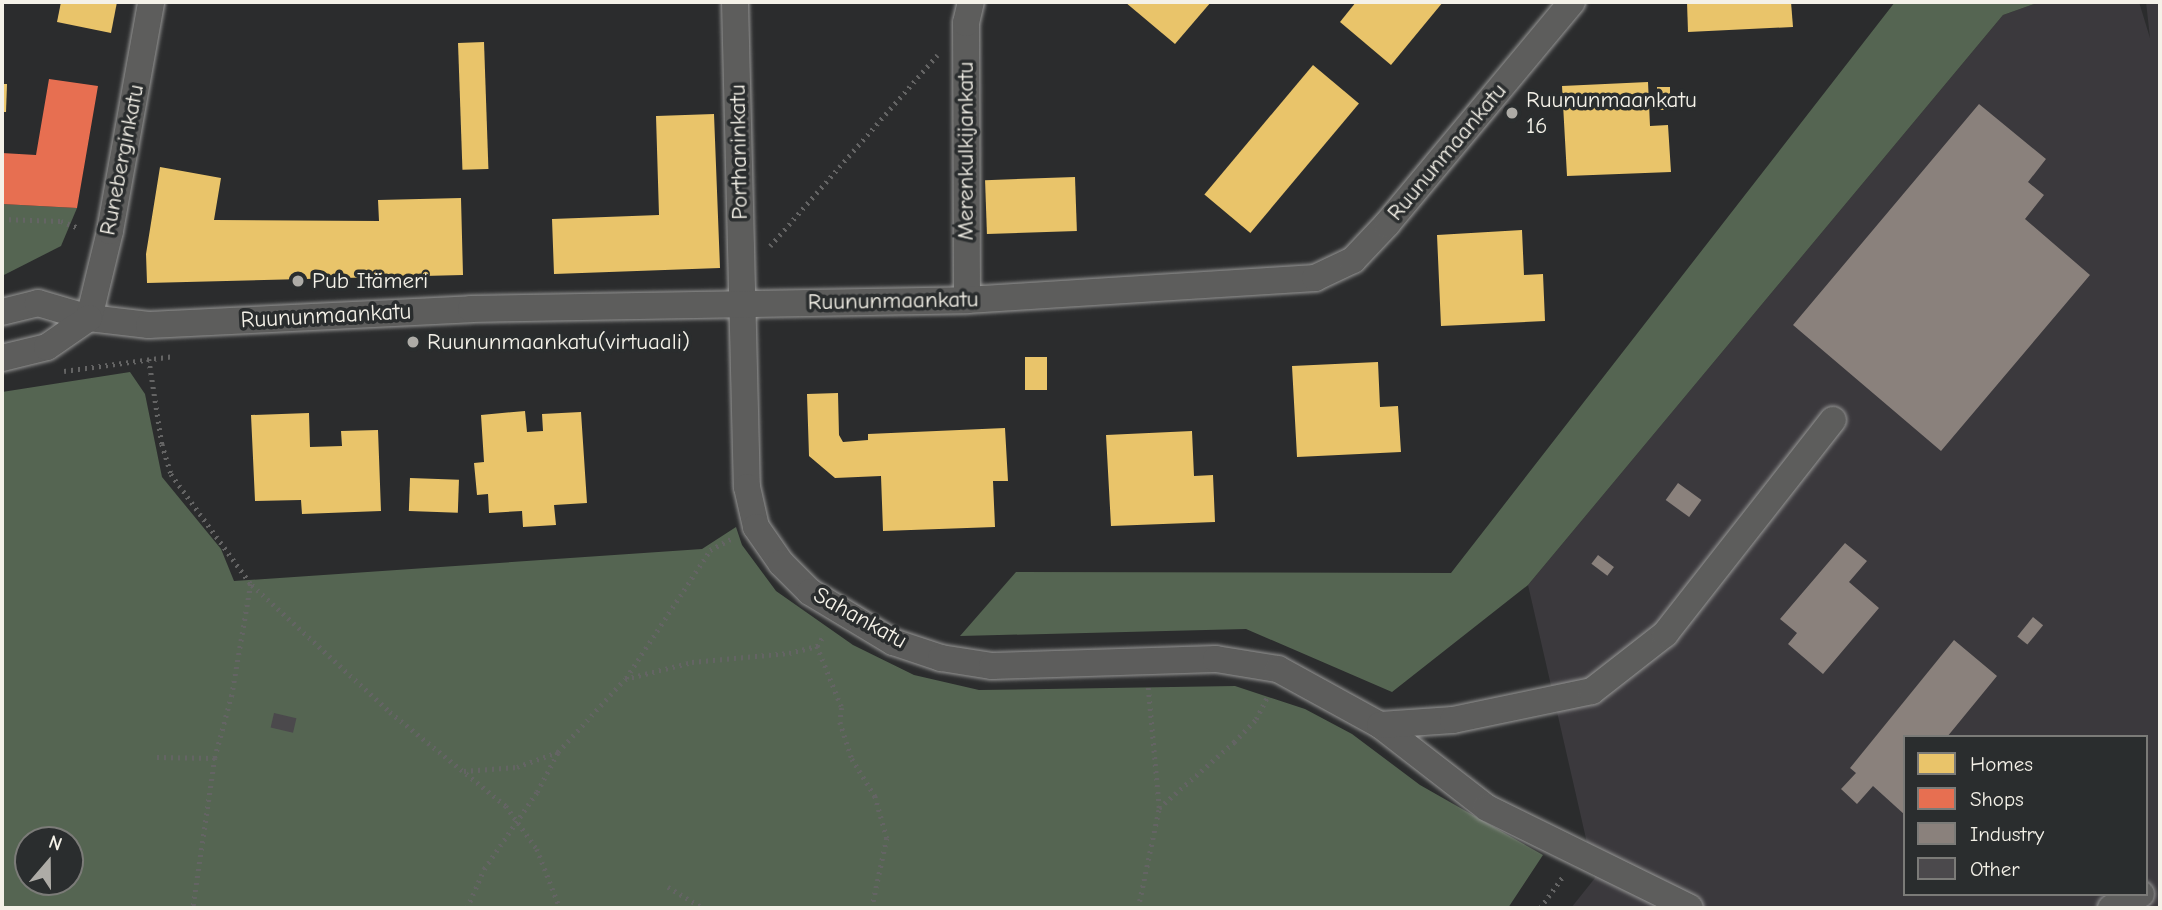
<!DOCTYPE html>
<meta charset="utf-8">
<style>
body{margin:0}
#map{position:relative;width:2162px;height:910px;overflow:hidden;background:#2b2c2d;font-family:"Comic Neue",sans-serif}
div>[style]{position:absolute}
.built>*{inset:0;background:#3b393d}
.green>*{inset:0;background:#556552}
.homes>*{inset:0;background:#e9c46a;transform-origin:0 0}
.shops>*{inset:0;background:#e76f51}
.industry>*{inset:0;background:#8a817c;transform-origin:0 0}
.building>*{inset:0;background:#4b494c;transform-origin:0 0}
.path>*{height:4.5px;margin-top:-2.25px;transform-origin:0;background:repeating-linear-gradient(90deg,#646464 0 2px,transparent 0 7px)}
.roads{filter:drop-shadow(0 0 2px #979796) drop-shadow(0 0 2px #979796)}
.minor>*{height:26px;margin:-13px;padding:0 13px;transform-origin:13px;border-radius:13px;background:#5d5d5c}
.dots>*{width:19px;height:19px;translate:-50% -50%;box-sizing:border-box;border:4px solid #2a2d2e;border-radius:50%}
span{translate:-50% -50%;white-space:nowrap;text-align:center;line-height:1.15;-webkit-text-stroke:7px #2a2d2e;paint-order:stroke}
.poi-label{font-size:23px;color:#f4f1e8}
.left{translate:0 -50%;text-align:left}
.street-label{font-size:23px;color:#f4f1e8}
.frame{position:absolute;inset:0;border:4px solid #f4f1e8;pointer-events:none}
.legend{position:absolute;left:1903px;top:735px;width:245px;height:161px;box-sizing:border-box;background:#2a2d2e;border:2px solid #7b7b78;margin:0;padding:9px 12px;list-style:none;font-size:21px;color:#f4f1e8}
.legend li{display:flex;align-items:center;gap:14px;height:35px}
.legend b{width:35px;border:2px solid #7b7b78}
.north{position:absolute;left:14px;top:826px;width:70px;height:70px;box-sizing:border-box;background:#2a2d2e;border:2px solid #7b7b78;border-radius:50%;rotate:20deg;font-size:19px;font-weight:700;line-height:28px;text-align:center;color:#f4f1e8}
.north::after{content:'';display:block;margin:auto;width:24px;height:32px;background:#aeaca7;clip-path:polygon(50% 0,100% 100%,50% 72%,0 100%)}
</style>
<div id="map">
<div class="built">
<div style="clip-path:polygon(evenodd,2040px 2px,2139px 2px,2150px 38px,2146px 2px,2160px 2px,2160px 908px,1571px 908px,1595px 878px,1528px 585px,2003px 15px,2040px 2px,1905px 737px,2146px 737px,2146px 894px,1905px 894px,1905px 737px)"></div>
</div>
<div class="green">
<div style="clip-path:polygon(1895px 2px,2040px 2px,2003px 15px,1528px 585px,1392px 692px,1246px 629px,960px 636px,1016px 572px,1451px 573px)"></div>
<div style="clip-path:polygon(2px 204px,77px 208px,61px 246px,2px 276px)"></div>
<div style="clip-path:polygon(evenodd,130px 372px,145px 394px,162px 477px,221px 549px,234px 581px,702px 549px,736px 527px,742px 545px,776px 591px,853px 645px,914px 675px,979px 690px,1235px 686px,1305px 709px,1352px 734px,1420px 785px,1543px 855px,1508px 908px,2px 908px,2px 392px,130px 372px,28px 840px,70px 840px,70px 882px,28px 882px,28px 840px)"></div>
</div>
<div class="homes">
<div style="clip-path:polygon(61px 2px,117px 2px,111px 33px,57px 22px)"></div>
<div style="clip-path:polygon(1125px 2px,1211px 2px,1175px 44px)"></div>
<div style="clip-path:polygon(1356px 2px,1443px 2px,1391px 65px,1340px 22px)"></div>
<div style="clip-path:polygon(1687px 2px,1791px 2px,1793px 27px,1688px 32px)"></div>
<div style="left:484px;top:42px;width:127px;height:26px;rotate:88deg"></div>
<div style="left:1313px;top:65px;width:60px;height:169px;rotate:40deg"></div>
<div style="clip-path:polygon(1648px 82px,1650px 126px,1668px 125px,1671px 172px,1567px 176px,1562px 86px)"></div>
<div style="clip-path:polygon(2px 84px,7px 84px,6px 112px,2px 112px)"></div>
<div style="left:1657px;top:87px;width:13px;height:23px"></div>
<div style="clip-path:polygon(714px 114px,720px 268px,554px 274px,552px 219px,659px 215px,656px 116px)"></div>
<div style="clip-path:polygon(160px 167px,221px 178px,214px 220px,379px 221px,378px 200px,461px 198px,463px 275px,147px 283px,146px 254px)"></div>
<div style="left:1075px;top:177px;width:54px;height:90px;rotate:88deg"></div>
<div style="clip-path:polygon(1522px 230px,1524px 275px,1543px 274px,1545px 321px,1441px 326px,1437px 235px)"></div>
<div style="left:1047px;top:357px;width:33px;height:22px;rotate:90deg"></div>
<div style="clip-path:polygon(1378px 362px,1380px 407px,1398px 406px,1401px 452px,1297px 457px,1292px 366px)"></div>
<div style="clip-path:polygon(838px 393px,839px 435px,843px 442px,868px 440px,868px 434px,1005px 428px,1008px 481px,993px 481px,995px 527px,883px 531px,881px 476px,835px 478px,809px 456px,807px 394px)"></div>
<div style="clip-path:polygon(525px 411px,527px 432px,543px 431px,542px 414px,581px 412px,587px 503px,554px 505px,556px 525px,523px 527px,522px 511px,489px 513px,488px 494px,477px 495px,474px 463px,484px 462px,481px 415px)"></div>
<div style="clip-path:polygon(309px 413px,310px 447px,342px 446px,341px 431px,378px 430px,381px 511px,302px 514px,301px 500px,255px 501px,251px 415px)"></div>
<div style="clip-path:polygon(1192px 431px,1194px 476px,1213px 475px,1215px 522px,1111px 526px,1106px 435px)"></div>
<div style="left:410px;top:478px;width:49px;height:33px;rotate:2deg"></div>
</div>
<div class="shops">
<div style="clip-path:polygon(49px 79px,98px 86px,77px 208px,2px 204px,2px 153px,36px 155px)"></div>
</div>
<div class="industry">
<div style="clip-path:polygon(1979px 104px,2046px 159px,2028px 182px,2044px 195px,2025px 219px,2090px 275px,1941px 451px,1793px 325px)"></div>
<div style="left:1678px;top:483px;width:29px;height:21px;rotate:36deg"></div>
<div style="clip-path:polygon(1845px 543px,1867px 561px,1849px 582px,1879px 608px,1823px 674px,1788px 644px,1797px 633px,1780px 619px)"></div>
<div style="left:1598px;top:555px;width:20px;height:11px;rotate:37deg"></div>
<div style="left:2033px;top:617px;width:13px;height:25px;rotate:39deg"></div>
<div style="clip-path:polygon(1954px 640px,1997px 676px,1947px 737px,1905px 737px,1905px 815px,1873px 786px,1857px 804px,1841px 789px,1856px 773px,1850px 768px)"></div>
</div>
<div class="building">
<div style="left:274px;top:713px;width:23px;height:15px;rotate:13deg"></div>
</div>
<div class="path">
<div style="left:2px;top:219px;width:59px;rotate:1.9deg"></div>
<div style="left:61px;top:221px;width:19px;rotate:21deg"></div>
<div style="left:770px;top:246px;width:254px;rotate:-48.8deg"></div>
<div style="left:149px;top:359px;width:86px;rotate:81.3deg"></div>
<div style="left:162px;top:444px;width:31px;rotate:73deg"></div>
<div style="left:171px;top:474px;width:136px;rotate:54deg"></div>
<div style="left:251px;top:584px;width:113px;rotate:99.7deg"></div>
<div style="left:232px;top:695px;width:65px;rotate:105.1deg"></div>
<div style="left:215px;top:758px;width:152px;rotate:98.3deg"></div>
<div style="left:64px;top:371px;width:111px;rotate:-7.8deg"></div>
<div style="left:252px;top:585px;width:188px;rotate:42.6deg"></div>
<div style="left:390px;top:712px;width:149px;rotate:39deg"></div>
<div style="left:506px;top:806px;width:53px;rotate:54.2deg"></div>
<div style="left:537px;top:849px;width:63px;rotate:68.7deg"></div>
<div style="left:817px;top:646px;width:67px;rotate:68deg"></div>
<div style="left:842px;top:708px;width:14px;rotate:98deg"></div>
<div style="left:840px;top:722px;width:39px;rotate:72deg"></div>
<div style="left:852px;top:759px;width:44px;rotate:58.1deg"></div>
<div style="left:875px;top:796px;width:44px;rotate:74.1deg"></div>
<div style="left:887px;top:838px;width:72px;rotate:102.1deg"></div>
<div style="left:626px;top:678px;width:153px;rotate:-56.7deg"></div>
<div style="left:710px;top:550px;width:24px;rotate:-28deg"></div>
<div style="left:157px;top:757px;width:58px;rotate:1deg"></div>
<div style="left:464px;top:771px;width:53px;rotate:-4.3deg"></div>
<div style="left:517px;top:767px;width:44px;rotate:-20.1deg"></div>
<div style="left:1159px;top:808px;width:100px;rotate:-41.3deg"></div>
<div style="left:1234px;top:742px;width:32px;rotate:-46deg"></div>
<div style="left:1256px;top:719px;width:25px;rotate:-63deg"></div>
<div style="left:668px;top:887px;width:41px;rotate:31deg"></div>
<div style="left:467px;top:908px;width:43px;rotate:-66.4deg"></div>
<div style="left:484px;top:869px;width:93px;rotate:-55.5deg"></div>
<div style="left:537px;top:792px;width:45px;rotate:-62.3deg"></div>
<div style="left:558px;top:752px;width:99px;rotate:-47.5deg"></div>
<div style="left:625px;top:679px;width:69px;rotate:-14.2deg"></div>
<div style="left:692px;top:662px;width:97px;rotate:-5.3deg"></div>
<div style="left:789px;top:653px;width:29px;rotate:-14deg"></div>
<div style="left:817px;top:646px;width:13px;rotate:-58deg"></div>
<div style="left:1138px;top:908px;width:102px;rotate:-78.1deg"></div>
<div style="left:1159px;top:808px;width:121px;rotate:-95.2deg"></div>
<div style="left:1540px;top:908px;width:41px;rotate:-54deg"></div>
</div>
<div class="roads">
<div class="minor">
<div style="left:735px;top:2px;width:485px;rotate:88.6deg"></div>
<div style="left:747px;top:487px;width:41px;rotate:77.3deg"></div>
<div style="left:756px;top:527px;width:44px;rotate:55.2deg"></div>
<div style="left:781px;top:563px;width:41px;rotate:45deg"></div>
<div style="left:810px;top:592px;width:97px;rotate:31.1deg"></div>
<div style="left:893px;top:642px;width:51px;rotate:18.4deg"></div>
<div style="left:941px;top:658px;width:52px;rotate:8.9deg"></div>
<div style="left:992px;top:666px;width:224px;rotate:-1.8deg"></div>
<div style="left:1216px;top:659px;width:63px;rotate:9.2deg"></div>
<div style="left:1278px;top:669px;width:116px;rotate:28.8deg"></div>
<div style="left:1380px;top:725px;width:135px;rotate:37.8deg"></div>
<div style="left:1487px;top:808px;width:226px;rotate:26.2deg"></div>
<div style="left:967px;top:300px;width:277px;rotate:-90.2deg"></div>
<div style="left:966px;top:23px;width:22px;rotate:-77deg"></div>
<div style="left:2px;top:312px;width:37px;rotate:-14deg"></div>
<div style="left:38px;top:303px;width:53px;rotate:16.4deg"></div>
<div style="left:89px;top:318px;width:60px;rotate:6.7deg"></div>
<div style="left:149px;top:325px;width:322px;rotate:-2.8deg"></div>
<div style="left:471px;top:309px;width:496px;rotate:-1deg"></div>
<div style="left:967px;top:300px;width:349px;rotate:-3.6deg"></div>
<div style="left:1315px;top:278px;width:42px;rotate:-25.3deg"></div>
<div style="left:1353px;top:260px;width:50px;rotate:-46.6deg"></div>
<div style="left:1387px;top:224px;width:289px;rotate:-50.2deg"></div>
<div style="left:89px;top:318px;width:89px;rotate:-76.4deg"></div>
<div style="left:110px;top:231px;width:233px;rotate:-79.8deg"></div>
<div style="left:2px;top:358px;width:46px;rotate:-13.7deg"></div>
<div style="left:47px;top:347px;width:51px;rotate:-34.6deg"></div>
<div style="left:1380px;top:725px;width:73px;rotate:-3.9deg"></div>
<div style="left:1453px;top:720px;width:142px;rotate:-11.8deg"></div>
<div style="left:1592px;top:691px;width:93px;rotate:-38deg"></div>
<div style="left:1665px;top:634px;width:272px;rotate:-51.9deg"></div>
<div style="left:2111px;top:908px;width:33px;rotate:-25deg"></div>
</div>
</div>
<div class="dots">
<div style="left:1512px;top:113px;background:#aeaca7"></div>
<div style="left:298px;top:281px;background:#aeaca7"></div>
<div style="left:413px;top:342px;background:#aeaca7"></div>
</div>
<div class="poi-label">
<span class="left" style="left:1526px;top:113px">Ruununmaankatu<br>16</span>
<span class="left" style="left:312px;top:281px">Pub Itämeri</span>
<span class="left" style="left:427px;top:342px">Ruununmaankatu(virtuaali)</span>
</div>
<div class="street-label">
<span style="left:966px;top:151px;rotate:-90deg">Merenkulkijankatu</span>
<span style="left:739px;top:152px;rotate:-91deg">Porthaninkatu</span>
<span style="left:1447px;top:152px;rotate:-50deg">Ruununmaankatu</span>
<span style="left:122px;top:160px;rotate:-79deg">Runeberginkatu</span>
<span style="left:893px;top:301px;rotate:-1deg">Ruununmaankatu</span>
<span style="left:326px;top:316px;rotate:-3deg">Ruununmaankatu</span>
<span style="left:860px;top:618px;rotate:29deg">Sahankatu</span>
</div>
<div class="frame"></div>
<ul class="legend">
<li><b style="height:19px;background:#e9c46a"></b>Homes</li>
<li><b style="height:19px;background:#e76f51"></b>Shops</li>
<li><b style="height:19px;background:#8a817c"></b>Industry</li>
<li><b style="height:19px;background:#4b494c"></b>Other</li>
</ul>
<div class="north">N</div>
</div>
